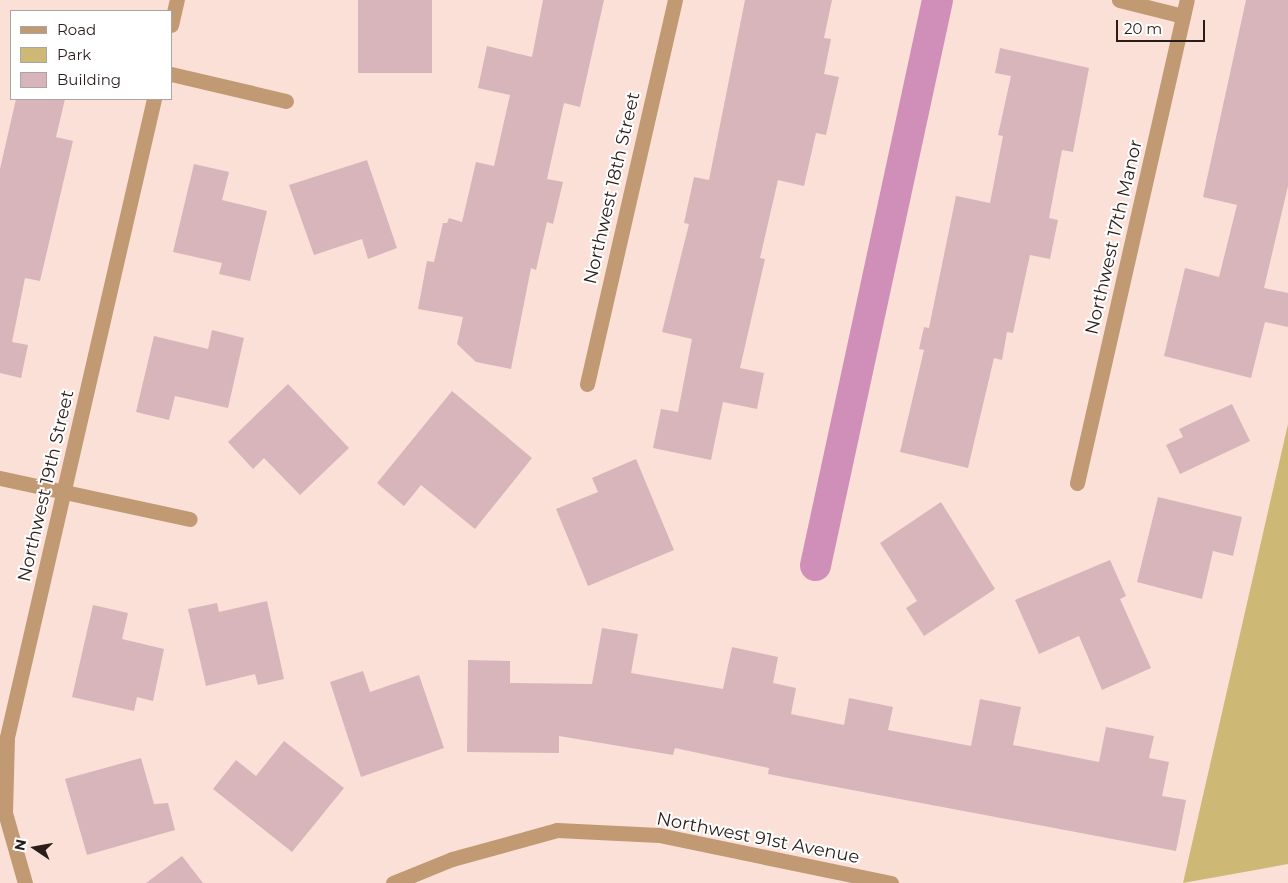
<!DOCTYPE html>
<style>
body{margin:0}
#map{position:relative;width:1288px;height:883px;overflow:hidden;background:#fbe0d8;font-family:Montserrat,sans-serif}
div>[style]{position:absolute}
.green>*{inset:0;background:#cdb875}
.canal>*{height:31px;margin:-15.5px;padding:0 15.5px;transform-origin:15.5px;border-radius:15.5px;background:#d08fb9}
.building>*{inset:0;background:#d7b5ba;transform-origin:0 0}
.minor>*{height:15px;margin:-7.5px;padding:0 7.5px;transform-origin:7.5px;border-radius:7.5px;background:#c19973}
span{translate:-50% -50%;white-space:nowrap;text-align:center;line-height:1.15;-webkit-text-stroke:4px #fff;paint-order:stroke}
.street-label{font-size:18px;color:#291d19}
.legend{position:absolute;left:10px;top:10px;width:162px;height:90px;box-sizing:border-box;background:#fff;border:1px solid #a9a5a3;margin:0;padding:6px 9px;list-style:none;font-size:15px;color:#291d19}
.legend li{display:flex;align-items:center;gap:10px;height:25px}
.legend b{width:25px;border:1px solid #a9a5a3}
.north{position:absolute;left:10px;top:823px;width:50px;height:50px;-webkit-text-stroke:4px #fff;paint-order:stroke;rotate:282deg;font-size:14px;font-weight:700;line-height:20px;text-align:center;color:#291d19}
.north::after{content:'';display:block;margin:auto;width:18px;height:22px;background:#291d19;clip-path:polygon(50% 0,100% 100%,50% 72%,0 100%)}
.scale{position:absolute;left:1116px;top:20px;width:89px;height:22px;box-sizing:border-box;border:2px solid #291d19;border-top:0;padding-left:6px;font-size:15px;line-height:18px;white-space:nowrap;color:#291d19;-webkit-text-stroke:4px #fff;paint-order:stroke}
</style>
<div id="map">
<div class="green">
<div style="clip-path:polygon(1288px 424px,1288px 864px,1183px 883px)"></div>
</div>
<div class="canal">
<div style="left:815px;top:565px;width:578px;rotate:-77.82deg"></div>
</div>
<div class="building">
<div style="left:358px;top:0;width:74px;height:73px"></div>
<div style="clip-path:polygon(543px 0,604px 0,580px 107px,564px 103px,547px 179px,563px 182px,553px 224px,547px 222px,536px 270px,531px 268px,511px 369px,476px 362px,457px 344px,463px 317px,418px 309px,427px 261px,434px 262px,443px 223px,447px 223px,449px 218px,462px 222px,476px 162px,494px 166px,510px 95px,478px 88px,487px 46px,532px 57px)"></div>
<div style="clip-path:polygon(745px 0,832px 0,824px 38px,831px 39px,824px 74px,839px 77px,826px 135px,816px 133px,804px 186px,778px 180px,760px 258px,765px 259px,740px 368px,764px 373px,757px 409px,723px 402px,711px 460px,653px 448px,661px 409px,678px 412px,692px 339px,662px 332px,689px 224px,684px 223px,694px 177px,709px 180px)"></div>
<div style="clip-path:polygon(1246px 0,1288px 0,1288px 186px,1264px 288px,1288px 293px,1288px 327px,1265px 322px,1251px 378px,1164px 356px,1185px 268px,1219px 277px,1237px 205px,1203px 197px)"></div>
<div style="clip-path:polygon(1000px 48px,1089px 68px,1073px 152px,1062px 150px,1049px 218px,1058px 220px,1050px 259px,1030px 255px,1013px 333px,1007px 332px,1002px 360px,994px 358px,968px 468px,900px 452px,924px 350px,919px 349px,924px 327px,929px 328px,956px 196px,990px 203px,1003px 136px,998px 135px,1011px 76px,995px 73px)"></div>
<div style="clip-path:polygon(16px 99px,65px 99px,56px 137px,73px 141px,40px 281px,25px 278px,12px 342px,28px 345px,21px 378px,0 373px,0 169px)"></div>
<div style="clip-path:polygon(367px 160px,397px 248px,368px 259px,362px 239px,314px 255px,289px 185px)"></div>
<div style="clip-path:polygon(194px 164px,229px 172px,222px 200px,267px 211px,250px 281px,219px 274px,222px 263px,173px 252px)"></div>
<div style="clip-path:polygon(212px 330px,244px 338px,228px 408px,175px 396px,169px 420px,136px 412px,154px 336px,208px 349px)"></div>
<div style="clip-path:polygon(288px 384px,349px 448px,300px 495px,264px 458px,253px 469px,228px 442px)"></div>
<div style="clip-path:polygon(452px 391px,532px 458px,475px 529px,421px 485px,404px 506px,377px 483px)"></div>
<div style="clip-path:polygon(1232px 404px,1250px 441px,1180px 474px,1166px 445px,1183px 437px,1179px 429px)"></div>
<div style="clip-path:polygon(636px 459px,674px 550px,588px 586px,556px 509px,598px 492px,592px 478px)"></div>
<div style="clip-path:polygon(1158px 497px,1242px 517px,1233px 556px,1213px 551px,1202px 599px,1137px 582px)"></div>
<div style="clip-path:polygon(941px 502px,995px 589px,924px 636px,906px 608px,917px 601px,880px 543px)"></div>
<div style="clip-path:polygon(1110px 560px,1126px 596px,1120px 599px,1151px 668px,1102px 690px,1079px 636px,1039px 654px,1015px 600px)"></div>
<div style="clip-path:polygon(267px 601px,284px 679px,258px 685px,255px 674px,206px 686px,188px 609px,217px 603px,219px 612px)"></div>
<div style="clip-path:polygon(93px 605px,128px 613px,122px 639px,164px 649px,153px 701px,137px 697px,134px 711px,72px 697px)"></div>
<div style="clip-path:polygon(602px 628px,638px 634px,631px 673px,723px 689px,732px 647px,778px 657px,773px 683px,796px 688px,791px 714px,844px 725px,849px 698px,893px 707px,888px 730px,971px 746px,980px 699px,1021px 707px,1013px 745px,1099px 762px,1106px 727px,1154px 736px,1149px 758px,1169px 762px,1162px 796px,1186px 800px,1176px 851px,799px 780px,768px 774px,769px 768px,675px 748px,673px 755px,559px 736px,559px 753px,467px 752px,468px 660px,510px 661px,510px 683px,592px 684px)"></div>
<div style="clip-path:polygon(363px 671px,370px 692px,419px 675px,444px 748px,361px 777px,330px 682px)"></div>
<div style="clip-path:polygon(284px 741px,344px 788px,292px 852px,213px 789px,236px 760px,256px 776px)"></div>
<div style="clip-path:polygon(141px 758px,154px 804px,168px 803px,175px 830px,87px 855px,65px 779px)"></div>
<div style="clip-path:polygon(182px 856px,203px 883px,146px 883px)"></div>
</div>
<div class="minor">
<div style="left:1119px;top:0;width:66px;rotate:14deg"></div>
<div style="left:171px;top:25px;width:26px;rotate:-77deg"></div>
<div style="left:171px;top:74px;width:118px;rotate:13.2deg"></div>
<div style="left:587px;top:384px;width:394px;rotate:-77.1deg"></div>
<div style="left:0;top:478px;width:194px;rotate:12.2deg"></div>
<div style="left:1077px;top:483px;width:495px;rotate:-77.2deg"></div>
<div style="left:25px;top:883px;width:73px;rotate:-105.9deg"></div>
<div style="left:5px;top:813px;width:76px;rotate:-88.5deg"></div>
<div style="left:7px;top:737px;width:655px;rotate:-77.03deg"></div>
<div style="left:393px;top:883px;width:64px;rotate:-22.1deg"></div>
<div style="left:452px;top:859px;width:109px;rotate:-15.4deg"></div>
<div style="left:557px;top:830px;width:102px;rotate:2.8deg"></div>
<div style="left:659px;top:835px;width:237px;rotate:11.7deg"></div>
</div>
<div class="street-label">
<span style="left:612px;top:188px;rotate:-77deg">Northwest 18th Street</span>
<span style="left:1114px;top:237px;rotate:-77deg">Northwest 17th Manor</span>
<span style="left:46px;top:486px;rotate:-77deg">Northwest 19th Street</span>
<span style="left:758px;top:838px;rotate:11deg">Northwest 91st Avenue</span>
</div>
<ul class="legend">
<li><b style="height:6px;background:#c19973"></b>Road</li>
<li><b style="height:14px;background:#cdb875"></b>Park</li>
<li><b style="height:14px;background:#d7b5ba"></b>Building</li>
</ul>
<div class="north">N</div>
<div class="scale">20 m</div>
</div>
